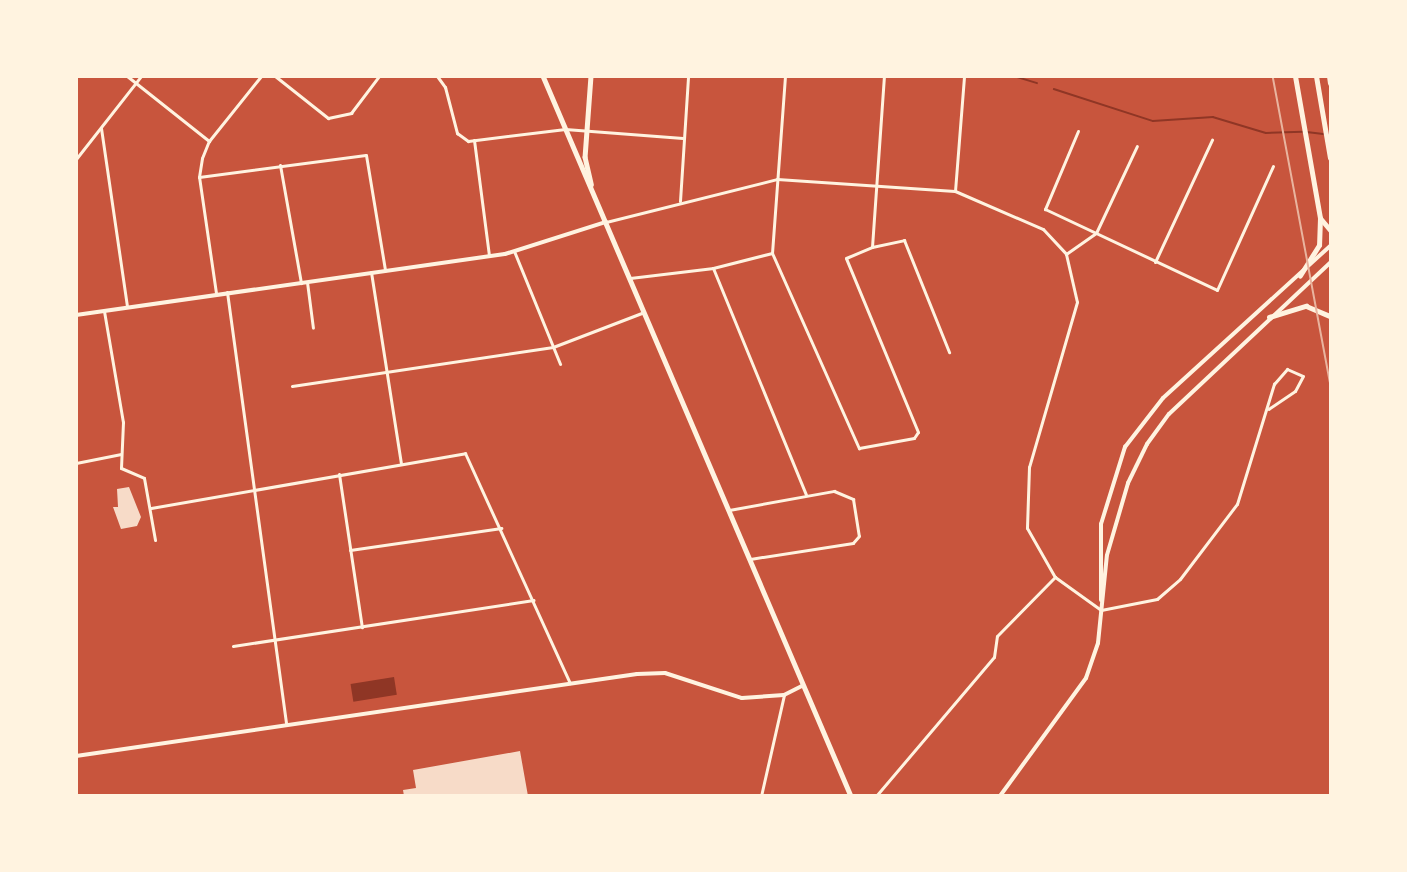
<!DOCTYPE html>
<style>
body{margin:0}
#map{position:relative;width:1407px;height:872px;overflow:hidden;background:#c8553d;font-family:"Public Sans",sans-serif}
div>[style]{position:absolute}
.water>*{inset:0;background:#8f3625;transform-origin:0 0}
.stream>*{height:1.5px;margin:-0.75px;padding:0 0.75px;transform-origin:0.75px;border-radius:0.75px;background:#8f3625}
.building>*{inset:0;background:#f7dbc8}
.minor>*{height:3px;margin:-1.5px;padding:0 1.5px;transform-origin:1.5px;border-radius:1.5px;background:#fff3e0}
.tertiary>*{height:4px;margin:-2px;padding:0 2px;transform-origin:2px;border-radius:2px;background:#fff3e0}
.secondary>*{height:4px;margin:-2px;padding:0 2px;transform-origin:2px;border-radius:2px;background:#fff3e0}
.primary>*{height:4.5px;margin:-2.25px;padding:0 2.25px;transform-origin:2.25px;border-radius:2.25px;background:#fff3e0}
.motorway>*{height:5px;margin:-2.5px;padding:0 2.5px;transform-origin:2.5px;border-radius:2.5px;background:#fff3e0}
.rail>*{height:1.5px;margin:-0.75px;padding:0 0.75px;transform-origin:0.75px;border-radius:0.75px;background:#e9b49f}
span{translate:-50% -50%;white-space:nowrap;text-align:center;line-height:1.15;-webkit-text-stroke:5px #fff3e0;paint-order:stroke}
.frame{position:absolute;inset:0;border:78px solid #fff3e0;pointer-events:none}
</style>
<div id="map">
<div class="water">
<div style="left:394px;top:677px;width:18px;height:44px;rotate:81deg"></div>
</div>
<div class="stream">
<div style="left:1014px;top:76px;width:24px;rotate:17deg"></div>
<div style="left:1054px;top:89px;width:104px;rotate:17.9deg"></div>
<div style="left:1153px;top:121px;width:60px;rotate:-3.8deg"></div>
<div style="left:1213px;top:117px;width:55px;rotate:16.8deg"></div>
<div style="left:1266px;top:133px;width:36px;rotate:-2deg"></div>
<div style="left:1307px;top:132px;width:16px;rotate:7deg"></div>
</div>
<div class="building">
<div style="clip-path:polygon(129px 487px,141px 517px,137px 526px,121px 529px,113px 507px,118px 507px,117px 489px)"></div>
<div style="clip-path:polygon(520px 751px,528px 796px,404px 796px,403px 790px,416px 788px,413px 770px)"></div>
</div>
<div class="minor">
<div style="left:127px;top:76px;width:105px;rotate:38.4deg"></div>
<div style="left:275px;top:76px;width:68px;rotate:38.4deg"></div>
<div style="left:328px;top:118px;width:24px;rotate:-12deg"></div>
<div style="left:351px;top:113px;width:46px;rotate:-52.9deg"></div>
<div style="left:437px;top:76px;width:14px;rotate:54deg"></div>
<div style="left:445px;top:87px;width:48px;rotate:75.4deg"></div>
<div style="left:457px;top:133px;width:14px;rotate:36deg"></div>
<div style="left:468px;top:141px;width:98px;rotate:-7.1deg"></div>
<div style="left:565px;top:129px;width:118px;rotate:4.4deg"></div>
<div style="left:785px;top:76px;width:177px;rotate:94.2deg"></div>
<div style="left:772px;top:253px;width:214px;rotate:66deg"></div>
<div style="left:859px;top:448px;width:56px;rotate:-10.3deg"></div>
<div style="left:914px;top:438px;width:7px;rotate:-56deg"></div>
<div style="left:918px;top:432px;width:188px;rotate:-112.5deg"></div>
<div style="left:846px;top:258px;width:28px;rotate:-23deg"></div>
<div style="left:872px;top:247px;width:171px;rotate:-86deg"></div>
<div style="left:101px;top:128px;width:181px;rotate:81.7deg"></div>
<div style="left:1078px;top:131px;width:85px;rotate:112.9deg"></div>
<div style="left:1045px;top:209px;width:190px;rotate:25.2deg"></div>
<div style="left:1217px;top:290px;width:136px;rotate:-65.7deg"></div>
<div style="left:474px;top:140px;width:117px;rotate:82.6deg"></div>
<div style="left:76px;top:159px;width:105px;rotate:-51.9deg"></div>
<div style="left:280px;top:165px;width:120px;rotate:79.9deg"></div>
<div style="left:199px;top:177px;width:168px;rotate:-7.5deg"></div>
<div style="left:366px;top:155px;width:117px;rotate:80.6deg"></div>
<div style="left:955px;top:191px;width:115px;rotate:-85.5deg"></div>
<div style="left:680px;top:201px;width:125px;rotate:-86.3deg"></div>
<div style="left:606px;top:222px;width:176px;rotate:-14.1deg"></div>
<div style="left:777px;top:179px;width:178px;rotate:3.9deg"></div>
<div style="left:955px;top:191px;width:96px;rotate:23.4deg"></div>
<div style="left:1043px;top:229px;width:34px;rotate:47deg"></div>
<div style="left:1066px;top:254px;width:49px;rotate:77.1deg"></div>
<div style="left:1077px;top:302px;width:172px;rotate:106.2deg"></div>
<div style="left:1029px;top:467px;width:61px;rotate:91.9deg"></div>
<div style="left:1027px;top:528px;width:56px;rotate:60.3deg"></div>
<div style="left:1055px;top:577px;width:57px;rotate:35.7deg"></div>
<div style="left:1101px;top:610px;width:57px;rotate:-11.1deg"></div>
<div style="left:1157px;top:599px;width:30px;rotate:-41deg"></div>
<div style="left:1180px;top:579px;width:94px;rotate:-52.8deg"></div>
<div style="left:1237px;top:504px;width:126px;rotate:-72.9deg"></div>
<div style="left:1274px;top:384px;width:20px;rotate:-49deg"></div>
<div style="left:1287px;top:369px;width:17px;rotate:24deg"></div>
<div style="left:1303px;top:376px;width:17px;rotate:118deg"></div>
<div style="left:1295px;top:391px;width:32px;rotate:146deg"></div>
<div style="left:872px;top:247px;width:33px;rotate:-12deg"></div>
<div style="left:904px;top:240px;width:121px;rotate:68.1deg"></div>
<div style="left:514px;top:251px;width:122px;rotate:67.8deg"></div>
<div style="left:1066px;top:254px;width:37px;rotate:-35deg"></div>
<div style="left:1096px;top:233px;width:96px;rotate:-64.8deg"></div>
<div style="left:1155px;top:262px;width:135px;rotate:-65deg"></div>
<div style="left:713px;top:268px;width:245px;rotate:67.7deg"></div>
<div style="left:371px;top:272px;width:193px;rotate:81.1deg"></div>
<div style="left:630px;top:278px;width:84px;rotate:-6.9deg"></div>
<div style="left:713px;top:268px;width:61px;rotate:-14.3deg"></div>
<div style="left:307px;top:282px;width:46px;rotate:82.6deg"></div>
<div style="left:227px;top:292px;width:437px;rotate:82.2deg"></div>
<div style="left:216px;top:293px;width:117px;rotate:-98.3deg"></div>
<div style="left:199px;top:177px;width:19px;rotate:-81deg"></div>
<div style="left:202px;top:158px;width:18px;rotate:-68deg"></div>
<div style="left:209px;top:141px;width:83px;rotate:-51.3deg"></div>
<div style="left:104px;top:311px;width:113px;rotate:80.3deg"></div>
<div style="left:123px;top:422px;width:46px;rotate:92.5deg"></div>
<div style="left:121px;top:468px;width:25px;rotate:23deg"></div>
<div style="left:144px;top:478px;width:63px;rotate:79.9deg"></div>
<div style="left:292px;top:386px;width:264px;rotate:-8.5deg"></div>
<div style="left:553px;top:347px;width:97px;rotate:-21deg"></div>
<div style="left:76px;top:463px;width:46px;rotate:-11.3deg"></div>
<div style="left:339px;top:474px;width:155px;rotate:81.5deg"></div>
<div style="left:151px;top:508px;width:319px;rotate:-9.9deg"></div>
<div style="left:465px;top:453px;width:253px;rotate:65.5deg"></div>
<div style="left:729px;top:510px;width:107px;rotate:-10.3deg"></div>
<div style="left:834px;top:491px;width:21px;rotate:23deg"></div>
<div style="left:853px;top:499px;width:37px;rotate:81deg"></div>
<div style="left:859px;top:536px;width:9px;rotate:131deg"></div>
<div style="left:853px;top:543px;width:104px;rotate:171.2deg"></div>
<div style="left:350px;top:550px;width:153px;rotate:-8.3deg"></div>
<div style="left:233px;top:646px;width:304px;rotate:-8.7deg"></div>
<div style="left:761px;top:796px;width:104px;rotate:-77.2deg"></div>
<div style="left:876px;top:796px;width:182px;rotate:-49.7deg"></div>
<div style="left:994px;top:657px;width:21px;rotate:-82deg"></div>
<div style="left:997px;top:636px;width:83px;rotate:-45.5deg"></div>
</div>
<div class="tertiary">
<div style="left:76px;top:315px;width:433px;rotate:-8.1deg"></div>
<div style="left:505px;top:254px;width:106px;rotate:-17.6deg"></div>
<div style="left:76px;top:756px;width:567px;rotate:-8.32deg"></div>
<div style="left:637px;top:674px;width:28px;rotate:-2deg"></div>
<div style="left:665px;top:673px;width:81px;rotate:18deg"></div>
<div style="left:742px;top:698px;width:42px;rotate:-4.1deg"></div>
<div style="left:784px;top:695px;width:20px;rotate:-27deg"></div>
</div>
<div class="secondary">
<div style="left:1101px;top:600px;width:76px;rotate:-90deg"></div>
<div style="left:1101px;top:524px;width:81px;rotate:-72.7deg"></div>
<div style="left:1125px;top:447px;width:62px;rotate:-52.2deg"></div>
<div style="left:1163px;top:398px;width:226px;rotate:-42.3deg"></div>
<div style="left:1000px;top:796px;width:146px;rotate:-53.9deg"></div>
<div style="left:1086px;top:678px;width:37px;rotate:-71deg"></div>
<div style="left:1098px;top:643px;width:88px;rotate:-84.2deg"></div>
<div style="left:1107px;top:555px;width:75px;rotate:-73.7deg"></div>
<div style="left:1128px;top:483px;width:43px;rotate:-64deg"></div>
<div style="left:1147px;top:444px;width:37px;rotate:-54deg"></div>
<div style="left:1169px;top:414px;width:221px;rotate:-43.2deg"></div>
</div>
<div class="primary">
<div style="left:543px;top:76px;width:783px;rotate:66.84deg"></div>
<div style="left:591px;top:76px;width:81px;rotate:94.2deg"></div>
<div style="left:585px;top:157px;width:28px;rotate:77deg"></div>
</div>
<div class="motorway">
<div style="left:1295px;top:76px;width:144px;rotate:80deg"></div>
<div style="left:1320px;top:218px;width:27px;rotate:92deg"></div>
<div style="left:1319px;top:245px;width:36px;rotate:122deg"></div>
<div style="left:1316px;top:76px;width:83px;rotate:80.3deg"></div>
<div style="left:1329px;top:76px;width:7px;rotate:82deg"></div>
<div style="left:1320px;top:218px;width:16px;rotate:50deg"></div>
<div style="left:1269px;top:317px;width:39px;rotate:-17deg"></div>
<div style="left:1306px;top:306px;width:26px;rotate:23deg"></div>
</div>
<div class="rail">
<div style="left:1273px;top:76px;width:311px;rotate:79.4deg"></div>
</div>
<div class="frame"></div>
</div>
